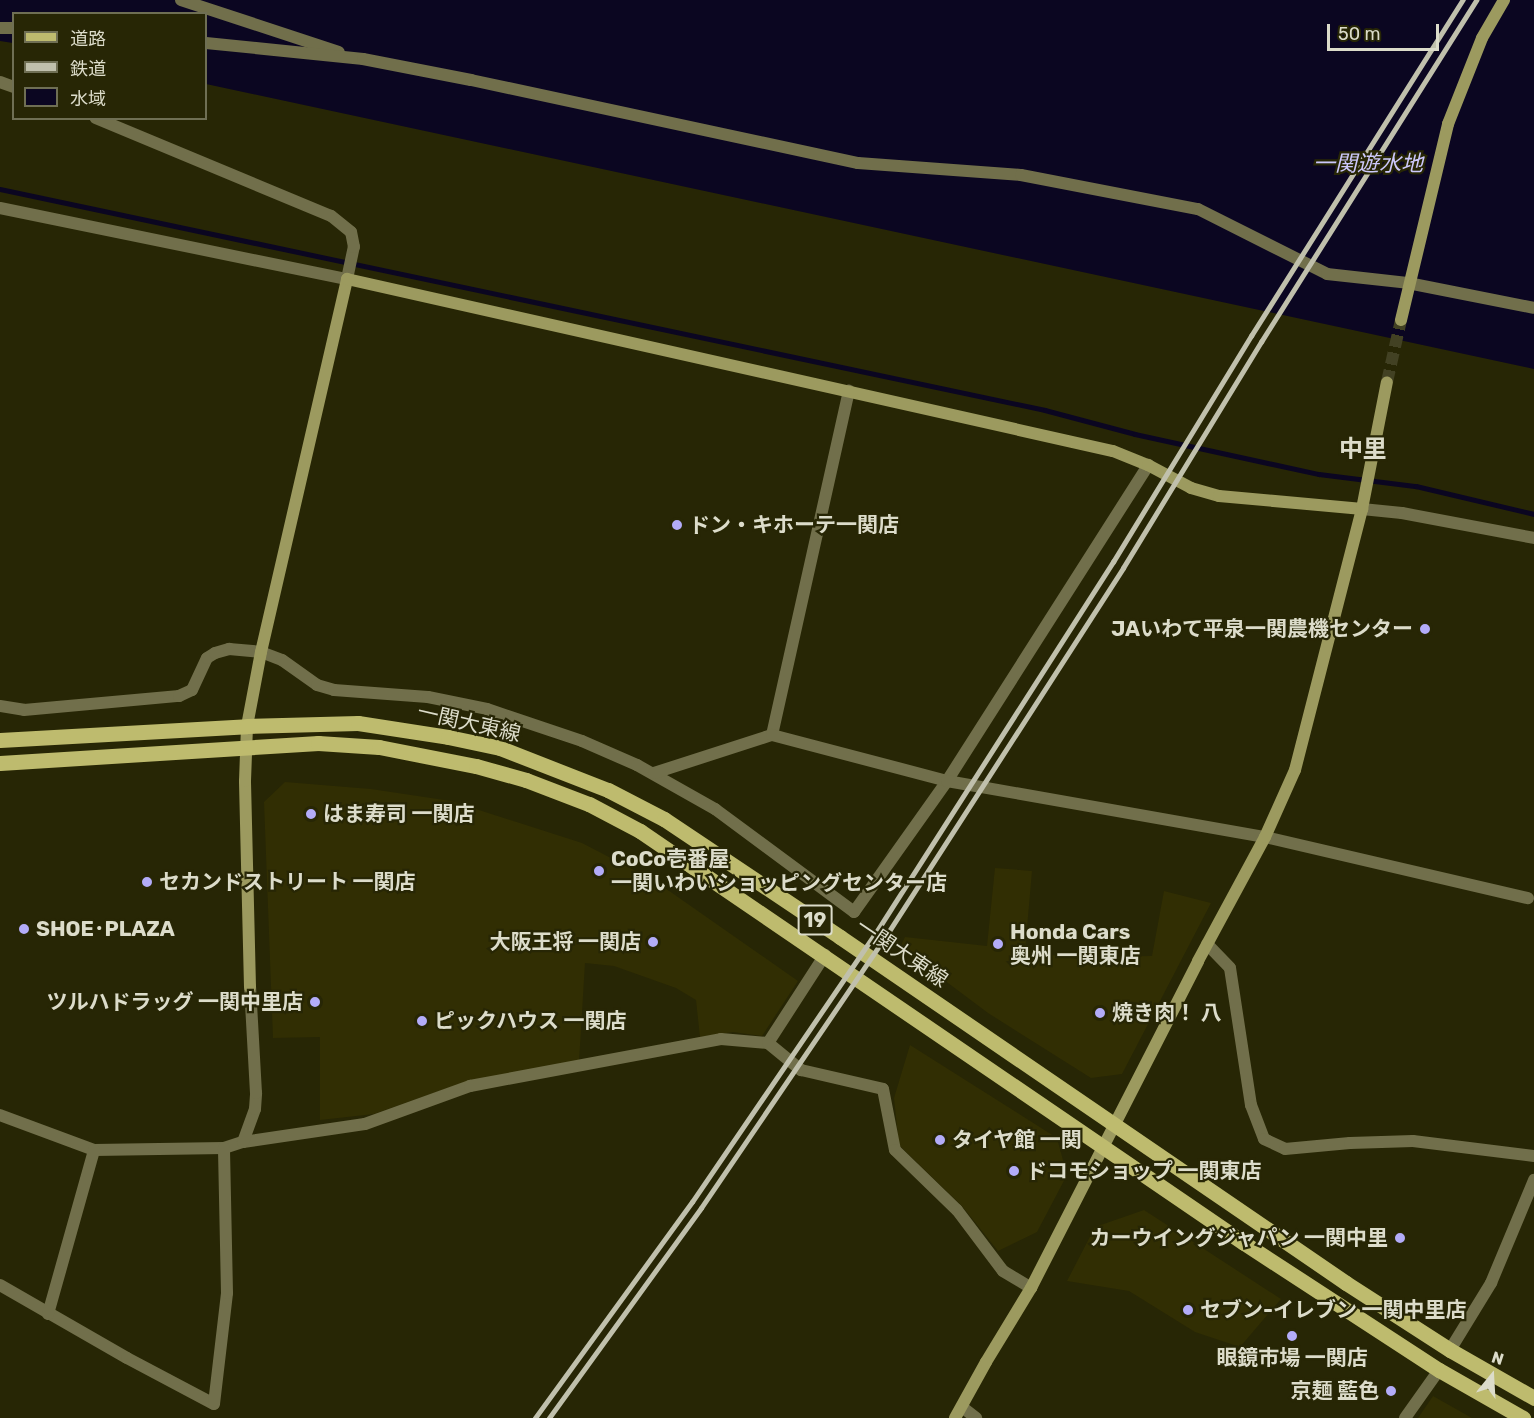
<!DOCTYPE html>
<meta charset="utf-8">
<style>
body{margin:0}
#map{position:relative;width:1534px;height:1418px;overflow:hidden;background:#272605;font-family:Rubik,"Noto Sans JP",sans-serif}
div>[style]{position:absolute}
.built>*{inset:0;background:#312e03}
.water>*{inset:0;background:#0b0621}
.stream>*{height:4.5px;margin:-2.25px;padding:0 2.25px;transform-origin:2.25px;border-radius:2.25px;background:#0b0621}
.secondary-tunnel>*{height:12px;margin-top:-6px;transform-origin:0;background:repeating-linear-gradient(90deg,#424123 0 12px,transparent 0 18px)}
.street>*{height:12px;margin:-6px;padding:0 6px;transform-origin:6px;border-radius:6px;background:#716f4b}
.secondary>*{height:12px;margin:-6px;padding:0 6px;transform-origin:6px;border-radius:6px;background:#9c9a5f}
.primary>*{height:15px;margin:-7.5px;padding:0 7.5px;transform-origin:7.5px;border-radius:7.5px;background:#bebb6e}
.rail>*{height:4.5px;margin:-2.25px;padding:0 2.25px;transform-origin:2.25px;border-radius:2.25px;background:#c0c0ac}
.dots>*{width:16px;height:16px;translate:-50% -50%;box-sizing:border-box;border:3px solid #272605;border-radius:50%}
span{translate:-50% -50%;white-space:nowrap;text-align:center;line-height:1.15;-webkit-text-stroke:4.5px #272605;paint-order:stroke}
.shield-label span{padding:2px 4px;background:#272605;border:2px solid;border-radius:4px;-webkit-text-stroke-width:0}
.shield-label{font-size:20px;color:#dcdcca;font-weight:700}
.poi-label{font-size:21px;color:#dcdcca;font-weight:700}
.left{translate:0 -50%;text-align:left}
.right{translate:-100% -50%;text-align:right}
.street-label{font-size:21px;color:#dcdcca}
.water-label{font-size:22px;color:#ccc8fb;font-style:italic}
.quarter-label{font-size:24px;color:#dcdcca;font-weight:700}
.legend{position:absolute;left:12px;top:12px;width:195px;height:108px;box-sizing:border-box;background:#272605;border:2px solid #6f6f54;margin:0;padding:8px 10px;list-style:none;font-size:18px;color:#dcdcca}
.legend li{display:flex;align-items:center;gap:12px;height:30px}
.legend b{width:30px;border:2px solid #6f6f54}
.north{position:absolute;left:1462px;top:1346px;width:60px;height:60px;-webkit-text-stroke:4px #272605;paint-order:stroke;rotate:18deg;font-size:16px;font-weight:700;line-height:24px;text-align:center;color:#dcdcca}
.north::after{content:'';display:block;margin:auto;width:21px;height:27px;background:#dcdcca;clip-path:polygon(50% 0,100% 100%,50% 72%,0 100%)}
.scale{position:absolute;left:1327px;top:24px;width:112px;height:27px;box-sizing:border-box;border:3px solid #dcdcca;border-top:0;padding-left:8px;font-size:18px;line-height:21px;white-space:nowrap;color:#dcdcca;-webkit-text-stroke:4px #272605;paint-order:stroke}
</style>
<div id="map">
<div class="built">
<div style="clip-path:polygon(285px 782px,371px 789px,451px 801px,582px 843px,655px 881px,798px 981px,762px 1036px,733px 1032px,700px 1037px,696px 1000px,676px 988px,614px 966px,585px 963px,579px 1062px,465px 1082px,374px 1114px,320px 1120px,320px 1037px,273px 1038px,264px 802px)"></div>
<div style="clip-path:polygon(995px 868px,1032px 871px,1025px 951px,1092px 961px,1093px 957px,1152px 956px,1164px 891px,1211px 903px,1122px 1074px,1091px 1078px,988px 1013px,900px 947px,905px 937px,987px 946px)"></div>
<div style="clip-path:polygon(910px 1045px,1057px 1138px,1067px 1175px,1037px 1232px,998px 1251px,962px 1206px,899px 1145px,894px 1098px)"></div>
<div style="clip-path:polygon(1144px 1210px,1281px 1299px,1240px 1347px,1195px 1332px,1129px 1291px,1067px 1281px,1095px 1227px)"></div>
<div style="clip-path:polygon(1433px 1396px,1472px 1418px,1418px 1418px)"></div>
</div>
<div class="water">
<div style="clip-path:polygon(0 0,1534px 0,1534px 369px,206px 84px,206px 14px,14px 14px,13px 43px,0 41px)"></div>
</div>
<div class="stream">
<div style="left:0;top:189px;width:1068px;rotate:11.94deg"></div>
<div style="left:1045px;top:410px;width:93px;rotate:14.9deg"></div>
<div style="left:1135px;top:434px;width:188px;rotate:12.3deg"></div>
<div style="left:1319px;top:474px;width:98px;rotate:7.1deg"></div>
<div style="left:1416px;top:486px;width:121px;rotate:13.3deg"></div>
</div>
<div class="secondary-tunnel">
<div style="left:1387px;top:382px;width:64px;rotate:-77.3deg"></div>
</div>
<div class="street">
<div style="left:181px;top:0;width:166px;rotate:18.2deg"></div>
<div style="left:0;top:28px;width:14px"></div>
<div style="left:206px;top:43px;width:158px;rotate:5.8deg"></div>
<div style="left:363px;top:59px;width:110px;rotate:11deg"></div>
<div style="left:471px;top:80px;width:396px;rotate:12.1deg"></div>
<div style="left:858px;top:163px;width:163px;rotate:4.2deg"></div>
<div style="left:1021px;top:175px;width:180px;rotate:10.9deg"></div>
<div style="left:1198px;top:209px;width:144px;rotate:26.7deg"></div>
<div style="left:1327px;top:274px;width:81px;rotate:6.3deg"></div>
<div style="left:1408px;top:283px;width:128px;rotate:11.2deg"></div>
<div style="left:0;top:82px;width:15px;rotate:20deg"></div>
<div style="left:0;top:208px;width:354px;rotate:11.6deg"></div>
<div style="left:347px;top:279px;width:33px;rotate:-78deg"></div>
<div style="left:354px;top:247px;width:15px;rotate:-101deg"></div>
<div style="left:351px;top:232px;width:26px;rotate:-141deg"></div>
<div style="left:331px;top:216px;width:255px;rotate:-157.4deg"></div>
<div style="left:1362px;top:509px;width:40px;rotate:5.7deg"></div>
<div style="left:1402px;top:513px;width:134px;rotate:10.7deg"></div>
<div style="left:0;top:706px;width:24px;rotate:9deg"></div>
<div style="left:24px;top:710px;width:156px;rotate:-5.2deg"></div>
<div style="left:179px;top:696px;width:14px;rotate:-25deg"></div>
<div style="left:192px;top:690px;width:35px;rotate:-65deg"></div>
<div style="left:207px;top:658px;width:9px;rotate:-32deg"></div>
<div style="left:215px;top:653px;width:15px;rotate:-16deg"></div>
<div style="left:229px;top:649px;width:32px;rotate:5deg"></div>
<div style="left:261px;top:652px;width:22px;rotate:21deg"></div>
<div style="left:282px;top:660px;width:43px;rotate:35.5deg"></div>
<div style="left:317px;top:685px;width:18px;rotate:16deg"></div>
<div style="left:334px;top:690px;width:94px;rotate:4.3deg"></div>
<div style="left:428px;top:697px;width:60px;rotate:11.5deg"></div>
<div style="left:487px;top:709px;width:100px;rotate:18.6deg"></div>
<div style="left:582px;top:741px;width:60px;rotate:23.6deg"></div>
<div style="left:637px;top:765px;width:90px;rotate:29.4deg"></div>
<div style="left:715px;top:809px;width:173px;rotate:36.5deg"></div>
<div style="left:854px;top:912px;width:161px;rotate:-54.6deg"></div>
<div style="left:947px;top:781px;width:375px;rotate:-57.5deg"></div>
<div style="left:772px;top:735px;width:353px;rotate:-77.4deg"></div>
<div style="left:654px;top:773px;width:124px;rotate:-17.9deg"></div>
<div style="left:772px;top:735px;width:181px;rotate:14.7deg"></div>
<div style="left:947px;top:781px;width:323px;rotate:10deg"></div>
<div style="left:1265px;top:837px;width:270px;rotate:13.1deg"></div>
<div style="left:1207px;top:944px;width:33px;rotate:46deg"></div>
<div style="left:1230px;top:968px;width:139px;rotate:81.3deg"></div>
<div style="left:1251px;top:1105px;width:36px;rotate:69deg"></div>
<div style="left:1264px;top:1139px;width:23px;rotate:25deg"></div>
<div style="left:1285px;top:1149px;width:65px;rotate:-5.3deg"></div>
<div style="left:1350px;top:1143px;width:63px;rotate:-1.8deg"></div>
<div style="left:1413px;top:1141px;width:122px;rotate:7.1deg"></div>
<div style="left:768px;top:1043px;width:105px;rotate:-57.1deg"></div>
<div style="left:0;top:1115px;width:100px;rotate:20.4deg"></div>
<div style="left:94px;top:1150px;width:130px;rotate:-0.9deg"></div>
<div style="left:224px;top:1148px;width:20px;rotate:-18deg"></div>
<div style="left:243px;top:1142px;width:123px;rotate:-8.4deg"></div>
<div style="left:365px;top:1124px;width:112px;rotate:-19.9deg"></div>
<div style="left:470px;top:1086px;width:255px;rotate:-10.6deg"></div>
<div style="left:721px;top:1039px;width:47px;rotate:4.9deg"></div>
<div style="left:768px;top:1043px;width:43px;rotate:39.3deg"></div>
<div style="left:801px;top:1070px;width:84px;rotate:13deg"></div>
<div style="left:883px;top:1089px;width:62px;rotate:78.9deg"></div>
<div style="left:895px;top:1150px;width:86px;rotate:44.1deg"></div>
<div style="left:957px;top:1210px;width:76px;rotate:53deg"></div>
<div style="left:1003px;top:1271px;width:33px;rotate:31deg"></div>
<div style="left:243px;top:1142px;width:35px;rotate:-70deg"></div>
<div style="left:255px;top:1109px;width:16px;rotate:-86deg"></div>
<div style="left:256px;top:1093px;width:106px;rotate:-93.2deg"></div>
<div style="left:0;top:1285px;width:146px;rotate:29.9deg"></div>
<div style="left:127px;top:1358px;width:98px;rotate:27.9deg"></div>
<div style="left:214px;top:1404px;width:112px;rotate:-83.3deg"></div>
<div style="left:227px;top:1293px;width:145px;rotate:-91.2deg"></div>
<div style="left:48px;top:1314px;width:170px;rotate:-74.3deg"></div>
<div style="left:1450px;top:1350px;width:79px;rotate:-58.5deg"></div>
<div style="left:1491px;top:1283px;width:112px;rotate:-67.3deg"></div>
<div style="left:962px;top:1407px;width:18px;rotate:38deg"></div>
<div style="left:1405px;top:1418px;width:59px;rotate:-54.7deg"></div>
</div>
<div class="secondary">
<div style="left:1401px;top:320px;width:202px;rotate:-76.5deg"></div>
<div style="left:1448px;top:124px;width:92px;rotate:-68.4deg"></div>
<div style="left:1482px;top:38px;width:44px;rotate:-59.9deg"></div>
<div style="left:250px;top:987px;width:206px;rotate:-91.4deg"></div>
<div style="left:245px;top:781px;width:55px;rotate:-87.9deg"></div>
<div style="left:247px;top:726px;width:75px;rotate:-79.3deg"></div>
<div style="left:261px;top:652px;width:383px;rotate:-77deg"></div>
<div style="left:347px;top:279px;width:785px;rotate:12.66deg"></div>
<div style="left:1113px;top:451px;width:38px;rotate:22deg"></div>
<div style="left:1148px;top:465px;width:49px;rotate:28.1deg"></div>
<div style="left:1191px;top:488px;width:29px;rotate:16deg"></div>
<div style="left:1219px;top:496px;width:144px;rotate:5.2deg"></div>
<div style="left:955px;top:1418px;width:64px;rotate:-61deg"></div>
<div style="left:986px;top:1362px;width:87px;rotate:-58.7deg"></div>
<div style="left:1031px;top:1288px;width:367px;rotate:-62.9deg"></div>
<div style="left:1198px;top:961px;width:141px;rotate:-61.6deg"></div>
<div style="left:1265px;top:837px;width:73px;rotate:-65.9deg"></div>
<div style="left:1295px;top:770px;width:269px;rotate:-75.6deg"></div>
<div style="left:1362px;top:509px;width:129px;rotate:-78.9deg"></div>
</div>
<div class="primary">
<div style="left:0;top:740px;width:247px;rotate:-3.2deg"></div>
<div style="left:247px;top:726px;width:111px;rotate:-1.5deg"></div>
<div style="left:358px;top:723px;width:91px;rotate:8.8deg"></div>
<div style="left:448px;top:737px;width:53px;rotate:11.9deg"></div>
<div style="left:500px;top:748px;width:116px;rotate:21.3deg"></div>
<div style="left:608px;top:790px;width:63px;rotate:27.4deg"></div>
<div style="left:664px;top:819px;width:212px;rotate:33.8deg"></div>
<div style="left:840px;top:937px;width:613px;rotate:34.36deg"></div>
<div style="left:1346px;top:1283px;width:124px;rotate:32.8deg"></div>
<div style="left:1450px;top:1350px;width:97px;rotate:29.7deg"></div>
<div style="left:0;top:763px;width:319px;rotate:-3.6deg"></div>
<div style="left:318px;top:743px;width:61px;rotate:3.8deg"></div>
<div style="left:379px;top:747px;width:99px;rotate:11.1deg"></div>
<div style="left:476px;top:766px;width:52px;rotate:15.6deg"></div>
<div style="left:526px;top:780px;width:67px;rotate:20.9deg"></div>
<div style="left:589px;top:804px;width:58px;rotate:27.9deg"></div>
<div style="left:640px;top:831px;width:731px;rotate:34.3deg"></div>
<div style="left:1244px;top:1243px;width:233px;rotate:33.1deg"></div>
<div style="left:1439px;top:1370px;width:97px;rotate:29.7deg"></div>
</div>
<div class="rail">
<div style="left:535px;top:1418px;width:267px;rotate:-54deg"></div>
<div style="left:692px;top:1202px;width:325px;rotate:-55.7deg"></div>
<div style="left:875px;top:934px;width:442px;rotate:-57.4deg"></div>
<div style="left:1113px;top:562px;width:265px;rotate:-58.6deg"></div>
<div style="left:1251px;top:336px;width:397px;rotate:-57.8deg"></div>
<div style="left:549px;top:1418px;width:259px;rotate:-54.1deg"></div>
<div style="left:701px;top:1208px;width:325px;rotate:-55.8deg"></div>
<div style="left:884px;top:939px;width:441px;rotate:-57.2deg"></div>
<div style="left:1123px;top:568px;width:265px;rotate:-58.6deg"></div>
<div style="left:1261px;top:342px;width:404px;rotate:-57.8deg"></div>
</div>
<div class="dots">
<div style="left:677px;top:525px;background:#b3acf9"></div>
<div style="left:1425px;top:629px;background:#b3acf9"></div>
<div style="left:311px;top:814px;background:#b3acf9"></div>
<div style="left:599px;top:871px;background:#b3acf9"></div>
<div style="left:147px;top:882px;background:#b3acf9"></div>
<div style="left:24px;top:929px;background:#b3acf9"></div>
<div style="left:653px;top:942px;background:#b3acf9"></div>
<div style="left:998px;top:944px;background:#b3acf9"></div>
<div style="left:315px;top:1002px;background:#b3acf9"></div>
<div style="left:1100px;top:1013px;background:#b3acf9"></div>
<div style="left:422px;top:1021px;background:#b3acf9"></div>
<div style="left:940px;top:1140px;background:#b3acf9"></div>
<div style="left:1014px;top:1171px;background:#b3acf9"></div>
<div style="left:1400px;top:1238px;background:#b3acf9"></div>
<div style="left:1188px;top:1310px;background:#b3acf9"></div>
<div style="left:1292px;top:1336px;background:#b3acf9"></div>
<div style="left:1391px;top:1391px;background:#b3acf9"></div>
</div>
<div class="shield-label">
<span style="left:815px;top:920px">19</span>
</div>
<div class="poi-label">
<span class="left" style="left:689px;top:525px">ドン・キホーテ一関店</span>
<span class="right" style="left:1413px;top:629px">JAいわて平泉一関農機センター</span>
<span class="left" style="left:323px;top:814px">はま寿司 一関店</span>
<span class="left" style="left:611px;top:871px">CoCo壱番屋<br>一関いわいショッピングセンター店</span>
<span class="left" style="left:159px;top:882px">セカンドストリート 一関店</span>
<span class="left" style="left:36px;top:929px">SHOE･PLAZA</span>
<span class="left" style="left:1010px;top:944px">Honda Cars<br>奥州 一関東店</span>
<span class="right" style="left:641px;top:942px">大阪王将 一関店</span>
<span class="right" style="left:303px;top:1002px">ツルハドラッグ 一関中里店</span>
<span class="left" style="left:1112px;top:1013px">焼き肉！ 八</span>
<span class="left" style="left:434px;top:1021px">ピックハウス 一関店</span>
<span class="left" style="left:952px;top:1140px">タイヤ館 一関</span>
<span class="left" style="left:1026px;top:1171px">ドコモショップ 一関東店</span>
<span class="right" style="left:1388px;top:1238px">カーウイングジャパン 一関中里</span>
<span class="left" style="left:1200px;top:1310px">セブン-イレブン 一関中里店</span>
<span style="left:1292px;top:1358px">眼鏡市場 一関店</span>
<span class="right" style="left:1379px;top:1391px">京麺 藍色</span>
</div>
<div class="street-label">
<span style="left:469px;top:723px;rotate:13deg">一関大東線</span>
<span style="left:902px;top:953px;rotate:34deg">一関大東線</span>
</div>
<div class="water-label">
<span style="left:1368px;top:164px">一関遊水地</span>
</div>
<div class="quarter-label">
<span style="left:1363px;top:450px">中里</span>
</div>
<ul class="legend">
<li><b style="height:8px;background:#bebb6e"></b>道路</li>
<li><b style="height:8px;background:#c0c0ac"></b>鉄道</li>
<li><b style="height:16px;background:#0b0621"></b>水域</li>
</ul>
<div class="north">N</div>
<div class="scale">50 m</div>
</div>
